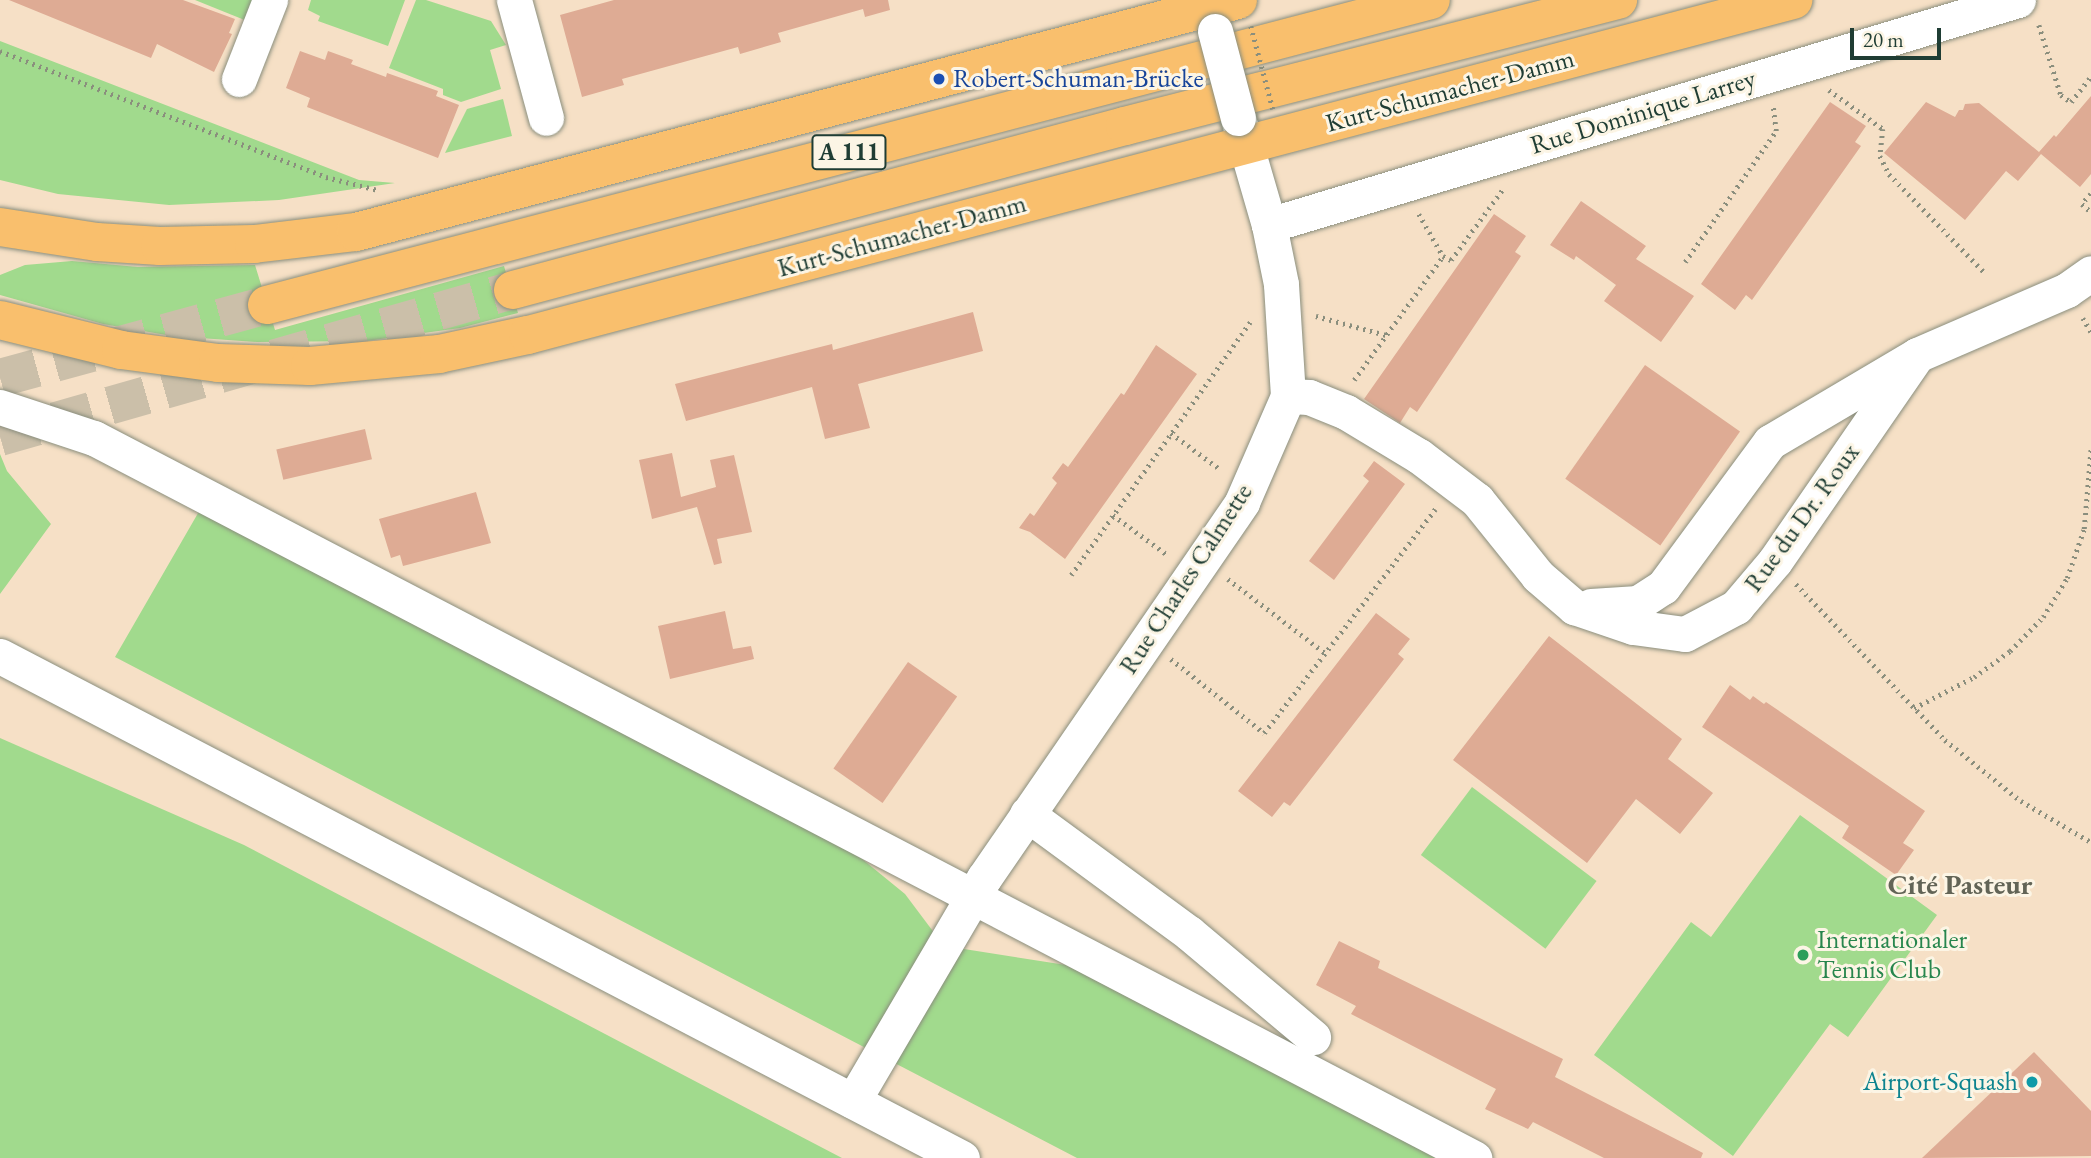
<!DOCTYPE html>
<meta charset="utf-8">
<style>
body{margin:0}
#map{position:relative;width:2091px;height:1158px;overflow:hidden;background:#f6e0c6;font-family:"EB Garamond",serif}
div>[style]{position:absolute}
.green>*{inset:0;background:#a1da8d;transform-origin:0 0}
.building>*{inset:0;background:#deab94;transform-origin:0 0}
.highway-tunnel>*{height:38px;margin-top:-19px;transform-origin:0;background:repeating-linear-gradient(90deg,#cbbfa9 0 38px,transparent 0 57px)}
.path>*{height:4.5px;margin-top:-2.25px;transform-origin:0;background:repeating-linear-gradient(90deg,#8a8e7d 0 2px,transparent 0 7px)}
.roads{filter:drop-shadow(0 0 2px #8a8e7d) drop-shadow(0 0 2px #8a8e7d)}
.minor>*{height:35px;margin:-17.5px;padding:0 17.5px;transform-origin:17.5px;border-radius:17.5px;background:#fff}
.major>*{height:38px;margin:-19px;padding:0 19px;transform-origin:19px;border-radius:19px;background:#f9bf6d}
.highway>*{height:38px;margin:-19px;padding:0 19px;transform-origin:19px;border-radius:19px;background:#f9bf6d}
.path-bridge>*{height:4.5px;margin-top:-2.25px;transform-origin:0;background:repeating-linear-gradient(90deg,#8a8e7d 0 2px,transparent 0 7px)}
.bridges{filter:drop-shadow(0 0 2px #8a8e7d) drop-shadow(0 0 2px #8a8e7d)}
.minor-bridge>*{height:35px;margin:-17.5px;padding:0 17.5px;transform-origin:17.5px;border-radius:17.5px;background:#fff}
.dots>*{width:19px;height:19px;translate:-50% -50%;box-sizing:border-box;border:4px solid #fcf5e5;border-radius:50%}
span{translate:-50% -50%;white-space:nowrap;text-align:center;line-height:1.15;-webkit-text-stroke:6px #fcf5e5;paint-order:stroke}
.shield-label span{padding:2px 5px;background:#fcf5e5;border:2px solid;border-radius:5px;-webkit-text-stroke-width:0}
.shield-label{font-size:24px;color:#1f3d34;font-weight:700}
.transit-label{font-size:26px;color:#164399}
.left{translate:0 -50%;text-align:left}
.street-label{font-size:26px;color:#1f3d34}
.leisure-label{font-size:26px;color:#27864d}
.culture-label{font-size:26px;color:#0d838f}
.right{translate:-100% -50%;text-align:right}
.neighbourhood-label{font-size:28px;color:#626456;font-weight:700}
.scale{position:absolute;left:1850px;top:28px;width:91px;height:32px;box-sizing:border-box;border:4px solid #1f3d34;border-top:0;padding-left:9px;font-size:21px;line-height:24px;white-space:nowrap;color:#1f3d34;-webkit-text-stroke:5px #fcf5e5;paint-order:stroke}
</style>
<div id="map">
<div class="green">
<div style="clip-path:polygon(195px 0,255px 0,247px 21px)"></div>
<div style="clip-path:polygon(311px 0,405px 0,388px 46px,318px 21px,320px 16px,308px 10px)"></div>
<div style="clip-path:polygon(416px 0,426px 0,491px 21px,506px 45px,490px 50px,501px 89px,461px 102px,443px 95px,443px 89px,389px 68px)"></div>
<div style="clip-path:polygon(0 41px,359px 180px,395px 183px,279px 200px,169px 205px,58px 194px,0 180px)"></div>
<div style="clip-path:polygon(503px 99px,512px 136px,445px 153px,467px 109px)"></div>
<div style="clip-path:polygon(72px 261px,138px 267px,255px 265px,275px 330px,504px 266px,518px 313px,460px 328px,366px 341px,257px 342px,172px 336px,103px 324px,0 295px,0 275px,25px 265px)"></div>
<div style="clip-path:polygon(0 454px,7px 471px,51px 524px,0 594px)"></div>
<div style="clip-path:polygon(201px 508px,856px 854px,905px 894px,935px 934px,964px 949px,1066px 965px,1439px 1158px,1077px 1158px,115px 657px)"></div>
<div style="clip-path:polygon(0 738px,244px 845px,842px 1158px,0 1158px)"></div>
<div style="left:1472px;top:787px;width:156px;height:85px;rotate:37deg"></div>
<div style="clip-path:polygon(1800px 815px,1937px 915px,1848px 1037px,1830px 1024px,1733px 1156px,1594px 1055px,1691px 922px,1711px 937px)"></div>
</div>
<div class="building">
<div style="clip-path:polygon(9px 0,183px 0,235px 19px,229px 33px,232px 34px,214px 72px,157px 44px,151px 58px)"></div>
<div style="clip-path:polygon(614px 0,888px 0,890px 10px,865px 17px,863px 9px,778px 33px,781px 42px,740px 54px,738px 47px,622px 79px,624px 85px,582px 97px,560px 15px)"></div>
<div style="clip-path:polygon(300px 51px,325px 60px,328px 51px,353px 60px,351px 64px,386px 77px,387px 73px,438px 91px,436px 96px,459px 105px,438px 158px,307px 107px,310px 98px,286px 88px)"></div>
<div style="clip-path:polygon(2091px 96px,2091px 174px,2080px 187px,2041px 154px,2018px 181px,2006px 171px,1965px 220px,1884px 153px,1926px 102px,1955px 117px,1959px 110px,1963px 110px,1965px 104px,1979px 103px,2039px 152px,2054px 135px,2056px 137px)"></div>
<div style="clip-path:polygon(1830px 102px,1866px 126px,1855px 142px,1861px 146px,1752px 300px,1746px 295px,1735px 310px,1701px 284px)"></div>
<div style="clip-path:polygon(1581px 201px,1646px 246px,1636px 259px,1694px 296px,1661px 342px,1604px 301px,1616px 285px,1576px 256px,1574px 260px,1550px 245px)"></div>
<div style="clip-path:polygon(1494px 214px,1526px 236px,1515px 252px,1521px 256px,1417px 412px,1410px 407px,1400px 423px,1364px 399px)"></div>
<div style="clip-path:polygon(973px 312px,983px 351px,858px 384px,870px 428px,825px 439px,812px 387px,686px 421px,675px 384px,832px 344px,833px 350px)"></div>
<div style="clip-path:polygon(1156px 345px,1197px 374px,1065px 559px,1030px 532px,1019px 528px,1030px 513px,1034px 516px,1057px 483px,1052px 478px,1063px 463px,1068px 467px,1121px 393px,1124px 395px)"></div>
<div style="left:1645px;top:365px;width:116px;height:139px;rotate:35deg"></div>
<div style="left:365px;top:429px;width:31px;height:91px;rotate:77deg"></div>
<div style="clip-path:polygon(672px 453px,681px 497px,716px 487px,710px 460px,734px 455px,752px 532px,717px 539px,722px 563px,714px 565px,697px 507px,652px 519px,639px 460px)"></div>
<div style="clip-path:polygon(1374px 461px,1405px 484px,1334px 580px,1309px 561px,1369px 481px,1363px 476px)"></div>
<div style="clip-path:polygon(476px 492px,491px 543px,403px 566px,400px 555px,391px 558px,379px 519px)"></div>
<div style="clip-path:polygon(725px 611px,733px 649px,751px 646px,754px 659px,670px 679px,658px 626px)"></div>
<div style="clip-path:polygon(1376px 613px,1410px 639px,1398px 654px,1404px 659px,1290px 806px,1284px 802px,1272px 817px,1238px 791px)"></div>
<div style="clip-path:polygon(1549px 636px,1682px 739px,1668px 759px,1713px 793px,1680px 834px,1636px 799px,1587px 863px,1453px 760px)"></div>
<div style="left:908px;top:662px;width:60px;height:130px;rotate:35deg"></div>
<div style="clip-path:polygon(1730px 685px,1750px 700px,1753px 696px,1764px 704px,1766px 702px,1925px 811px,1903px 843px,1914px 850px,1896px 875px,1842px 838px,1849px 826px,1702px 727px)"></div>
<div style="clip-path:polygon(1339px 941px,1380px 961px,1378px 968px,1563px 1059px,1555px 1077px,1703px 1153px,1701px 1158px,1604px 1158px,1533px 1122px,1528px 1129px,1485px 1109px,1496px 1089px,1351px 1014px,1356px 1006px,1316px 985px)"></div>
<div style="clip-path:polygon(2034px 1052px,2091px 1111px,2091px 1156px,1922px 1158px)"></div>
</div>
<div class="highway-tunnel">
<div style="left:0;top:378px;width:277px;rotate:-15.3deg"></div>
<div style="left:0;top:437px;width:534px;rotate:-15.99deg"></div>
</div>
<div class="path">
<div style="left:2039px;top:25px;width:73px;rotate:72.6deg"></div>
<div style="left:2061px;top:95px;width:12px;rotate:35deg"></div>
<div style="left:2071px;top:102px;width:33px;rotate:-52deg"></div>
<div style="left:0;top:51px;width:350px;rotate:21.1deg"></div>
<div style="left:326px;top:177px;width:54px;rotate:14deg"></div>
<div style="left:1829px;top:90px;width:67px;rotate:35.8deg"></div>
<div style="left:1883px;top:129px;width:27px;rotate:96deg"></div>
<div style="left:1880px;top:156px;width:20px;rotate:63deg"></div>
<div style="left:1889px;top:174px;width:136px;rotate:45.9deg"></div>
<div style="left:2091px;top:194px;width:13px;rotate:132deg"></div>
<div style="left:2082px;top:204px;width:12px;rotate:42deg"></div>
<div style="left:1419px;top:214px;width:48px;rotate:60.3deg"></div>
<div style="left:1685px;top:262px;width:160px;rotate:-55.2deg"></div>
<div style="left:1776px;top:131px;width:25px;rotate:-97deg"></div>
<div style="left:1316px;top:316px;width:73px;rotate:15.2deg"></div>
<div style="left:2083px;top:318px;width:16px;rotate:60deg"></div>
<div style="left:1354px;top:380px;width:153px;rotate:-54.3deg"></div>
<div style="left:1443px;top:256px;width:9px;rotate:27deg"></div>
<div style="left:1451px;top:260px;width:88px;rotate:-53.8deg"></div>
<div style="left:1171px;top:433px;width:62px;rotate:36.5deg"></div>
<div style="left:1113px;top:515px;width:69px;rotate:36.2deg"></div>
<div style="left:1071px;top:575px;width:310px;rotate:-54.7deg"></div>
<div style="left:1228px;top:579px;width:122px;rotate:37.3deg"></div>
<div style="left:1796px;top:584px;width:216px;rotate:46.3deg"></div>
<div style="left:1945px;top:740px;width:97px;rotate:38.8deg"></div>
<div style="left:2021px;top:801px;width:81px;rotate:30.4deg"></div>
<div style="left:1171px;top:659px;width:119px;rotate:38.5deg"></div>
<div style="left:1264px;top:733px;width:282px;rotate:-52.6deg"></div>
<div style="left:1914px;top:708px;width:68px;rotate:-27.3deg"></div>
<div style="left:1974px;top:677px;width:44px;rotate:-35.8deg"></div>
<div style="left:2010px;top:651px;width:47px;rotate:-45.9deg"></div>
<div style="left:2043px;top:617px;width:46px;rotate:-58.4deg"></div>
<div style="left:2067px;top:578px;width:52px;rotate:-70.9deg"></div>
<div style="left:2084px;top:529px;width:81px;rotate:-85.1deg"></div>
</div>
<div class="roads">
<div class="minor">
<div style="left:514px;top:0;width:122px;rotate:74.8deg"></div>
<div style="left:239px;top:79px;width:85px;rotate:-68.6deg"></div>
<div style="left:1269px;top:225px;width:782px;rotate:-16.72deg"></div>
<div style="left:1288px;top:396px;width:21px;rotate:3deg"></div>
<div style="left:1309px;top:397px;width:40px;rotate:22deg"></div>
<div style="left:1346px;top:412px;width:85px;rotate:31.1deg"></div>
<div style="left:1419px;top:456px;width:73px;rotate:37.2deg"></div>
<div style="left:1477px;top:500px;width:97px;rotate:51.2deg"></div>
<div style="left:1538px;top:576px;width:48px;rotate:40.7deg"></div>
<div style="left:1574px;top:607px;width:62px;rotate:18.7deg"></div>
<div style="left:1633px;top:627px;width:52px;rotate:7.7deg"></div>
<div style="left:1685px;top:634px;width:58px;rotate:-27.9deg"></div>
<div style="left:1736px;top:607px;width:60px;rotate:-49.7deg"></div>
<div style="left:1775px;top:561px;width:250px;rotate:-55.4deg"></div>
<div style="left:0;top:407px;width:99px;rotate:18.3deg"></div>
<div style="left:94px;top:438px;width:1557px;rotate:27.55deg"></div>
<div style="left:1591px;top:606px;width:47px;rotate:-3.7deg"></div>
<div style="left:1638px;top:603px;width:30px;rotate:-33deg"></div>
<div style="left:1663px;top:587px;width:180px;rotate:-53.6deg"></div>
<div style="left:1770px;top:442px;width:171px;rotate:-30.6deg"></div>
<div style="left:1917px;top:355px;width:163px;rotate:-23.4deg"></div>
<div style="left:2067px;top:290px;width:29px;rotate:-35deg"></div>
<div style="left:0;top:656px;width:1085px;rotate:27.56deg"></div>
<div style="left:1027px;top:814px;width:201px;rotate:36.3deg"></div>
<div style="left:1189px;top:933px;width:162px;rotate:40deg"></div>
<div style="left:853px;top:1101px;width:259px;rotate:-59.6deg"></div>
<div style="left:984px;top:878px;width:456px;rotate:-55.5deg"></div>
<div style="left:1242px;top:502px;width:116px;rotate:-66.5deg"></div>
<div style="left:1288px;top:396px;width:112px;rotate:-93.6deg"></div>
<div style="left:1281px;top:284px;width:60px;rotate:-101.5deg"></div>
<div style="left:1269px;top:225px;width:111px;rotate:-106.2deg"></div>
</div>
<div class="major">
<div style="left:0;top:227px;width:98px;rotate:8.8deg"></div>
<div style="left:97px;top:242px;width:63px;rotate:3.6deg"></div>
<div style="left:160px;top:246px;width:94px;rotate:-1.2deg"></div>
<div style="left:254px;top:244px;width:103px;rotate:-6.7deg"></div>
<div style="left:356px;top:232px;width:912px;rotate:-14.74deg"></div>
<div style="left:0;top:320px;width:125px;rotate:13.9deg"></div>
<div style="left:121px;top:350px;width:98px;rotate:7.6deg"></div>
<div style="left:218px;top:363px;width:92px;rotate:1.9deg"></div>
<div style="left:310px;top:366px;width:130px;rotate:-5.3deg"></div>
<div style="left:439px;top:354px;width:91px;rotate:-12.1deg"></div>
<div style="left:528px;top:335px;width:1309px;rotate:-14.83deg"></div>
</div>
<div class="highway">
<div style="left:513px;top:290px;width:634px;rotate:-15deg"></div>
<div style="left:1125px;top:126px;width:509px;rotate:-14.34deg"></div>
<div style="left:267px;top:305px;width:1203px;rotate:-14.68deg"></div>
</div>
</div>
<div class="path-bridge">
<div style="left:1251px;top:26px;width:86px;rotate:75.2deg"></div>
</div>
<div class="bridges">
<div class="minor-bridge">
<div style="left:1215px;top:31px;width:90px;rotate:75.2deg"></div>
</div>
</div>
<div class="dots">
<div style="left:939px;top:79px;background:#1a4fb4"></div>
<div style="left:1803px;top:955px;background:#2e9e5b"></div>
<div style="left:2032px;top:1082px;background:#0f9aa8"></div>
</div>
<div class="shield-label">
<span style="left:849px;top:152px">A 111</span>
</div>
<div class="transit-label">
<span class="left" style="left:953px;top:79px">Robert-Schuman-Brücke</span>
</div>
<div class="street-label">
<span style="left:1450px;top:91px;rotate:-15deg">Kurt-Schumacher-Damm</span>
<span style="left:1643px;top:112px;rotate:-17deg">Rue Dominique Larrey</span>
<span style="left:902px;top:236px;rotate:-15deg">Kurt-Schumacher-Damm</span>
<span style="left:1802px;top:518px;rotate:-54deg">Rue du Dr. Roux</span>
<span style="left:1186px;top:579px;rotate:-57deg">Rue Charles Calmette</span>
</div>
<div class="leisure-label">
<span class="left" style="left:1817px;top:955px">Internationaler<br>Tennis Club</span>
</div>
<div class="culture-label">
<span class="right" style="left:2018px;top:1082px">Airport-Squash</span>
</div>
<div class="neighbourhood-label">
<span style="left:1960px;top:884px">Cité Pasteur</span>
</div>
<div class="scale">20 m</div>
</div>
